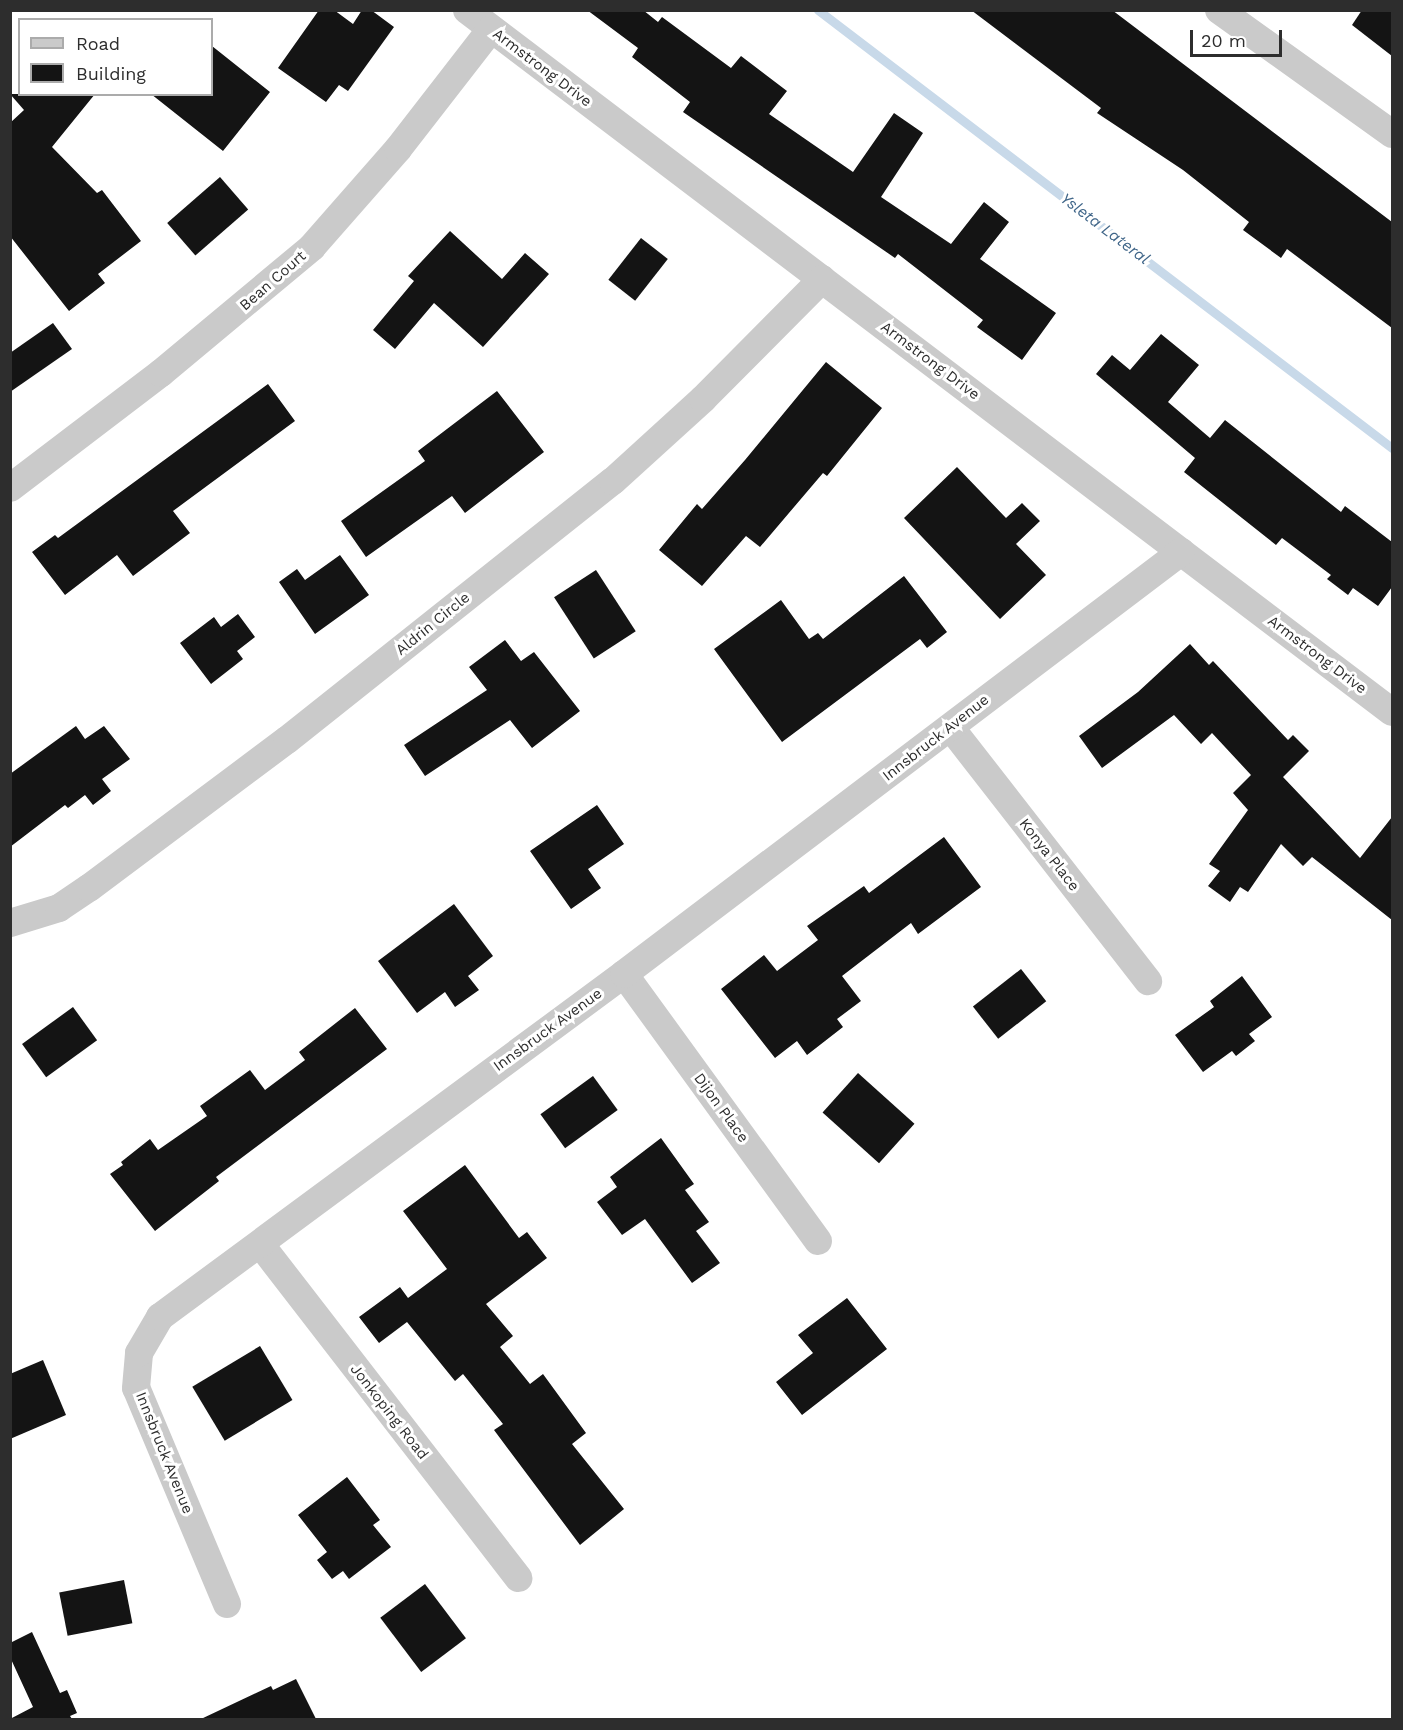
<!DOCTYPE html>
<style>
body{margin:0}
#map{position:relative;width:1403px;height:1730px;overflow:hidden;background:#fff;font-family:"Work Sans",sans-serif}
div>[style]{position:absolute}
.stream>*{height:9px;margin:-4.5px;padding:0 4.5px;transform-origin:4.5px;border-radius:4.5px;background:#c8d9e9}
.building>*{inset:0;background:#141414;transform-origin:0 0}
.minor>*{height:28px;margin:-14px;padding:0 14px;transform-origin:14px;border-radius:14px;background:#cacaca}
span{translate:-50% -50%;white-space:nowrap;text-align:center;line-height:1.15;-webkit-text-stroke:6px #fff;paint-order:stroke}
.street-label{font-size:15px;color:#2d2d2d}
.water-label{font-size:16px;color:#406689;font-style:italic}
.frame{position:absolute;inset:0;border:12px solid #2d2d2d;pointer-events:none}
.legend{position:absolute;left:18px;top:18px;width:195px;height:78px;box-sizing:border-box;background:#fff;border:2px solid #ababab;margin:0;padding:8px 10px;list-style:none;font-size:18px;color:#2d2d2d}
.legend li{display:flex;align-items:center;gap:12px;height:30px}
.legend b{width:30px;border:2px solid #ababab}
.scale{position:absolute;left:1190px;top:30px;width:92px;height:27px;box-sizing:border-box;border:3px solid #2d2d2d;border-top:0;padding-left:8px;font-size:18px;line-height:21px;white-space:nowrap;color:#2d2d2d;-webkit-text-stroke:4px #fff;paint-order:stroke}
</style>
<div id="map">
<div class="stream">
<div style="left:818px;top:10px;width:722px;rotate:37.35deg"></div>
</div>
<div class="building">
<div style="clip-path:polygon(319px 10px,334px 10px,353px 24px,362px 10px,371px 10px,394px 27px,348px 91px,339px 85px,326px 102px,278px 68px)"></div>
<div style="clip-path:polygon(587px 10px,643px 10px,658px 22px,662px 17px,731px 68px,741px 56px,787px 91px,769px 114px,853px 172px,894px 113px,923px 133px,881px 197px,951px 244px,984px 202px,1009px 222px,980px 259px,1056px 313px,1022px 360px,977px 327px,983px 320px,898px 254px,895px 258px,683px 112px,690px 102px,632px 57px,638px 48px)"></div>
<div style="clip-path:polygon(971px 10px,1112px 10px,1392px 222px,1392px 328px,1287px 249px,1281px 258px,1243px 230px,1249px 222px,1183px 170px,1097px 113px,1101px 108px)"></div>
<div style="clip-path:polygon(1362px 10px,1392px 10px,1392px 56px,1352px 25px)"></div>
<div style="clip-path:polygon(212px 46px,270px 92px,223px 151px,151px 94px,212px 94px)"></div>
<div style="clip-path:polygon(10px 94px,95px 94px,52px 147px,97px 193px,102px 190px,141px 241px,98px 274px,105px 283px,69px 311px,10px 236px,10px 123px,24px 110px)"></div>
<div style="left:220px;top:177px;width:43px;height:70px;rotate:49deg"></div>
<div style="clip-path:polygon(450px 231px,502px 279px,525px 253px,549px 274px,483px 347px,434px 303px,395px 349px,373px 330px,414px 281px,408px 276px)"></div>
<div style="left:641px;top:238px;width:34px;height:53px;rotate:38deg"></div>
<div style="clip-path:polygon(53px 323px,72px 349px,10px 392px,10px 353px)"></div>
<div style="clip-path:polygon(1161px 334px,1199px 365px,1168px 402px,1210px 438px,1225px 420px,1341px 512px,1345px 506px,1392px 542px,1392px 587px,1378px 606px,1353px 588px,1348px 595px,1327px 579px,1331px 575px,1282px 538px,1276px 545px,1184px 472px,1195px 458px,1096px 374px,1112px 355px,1130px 370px)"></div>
<div style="clip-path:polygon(826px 362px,882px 408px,827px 476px,823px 473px,760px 547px,746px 536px,702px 586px,659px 550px,697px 504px,702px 509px,745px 460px)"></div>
<div style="clip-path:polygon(268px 384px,295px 421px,173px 511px,190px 533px,133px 576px,117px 555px,65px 595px,32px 552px,55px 535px,58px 538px)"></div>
<div style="clip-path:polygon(497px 391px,544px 452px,465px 513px,452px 496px,366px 557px,341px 521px,425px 461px,418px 451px)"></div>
<div style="clip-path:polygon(957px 467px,1006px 518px,1022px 503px,1040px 521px,1016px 544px,1046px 575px,1000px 619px,904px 518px)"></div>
<div style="clip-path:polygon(340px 555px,369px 595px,315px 634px,279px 582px,297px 569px,305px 580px)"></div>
<div style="left:596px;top:570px;width:73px;height:50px;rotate:57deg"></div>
<div style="clip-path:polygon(904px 576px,947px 632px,927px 648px,920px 639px,782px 742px,714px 649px,781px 600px,809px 639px,818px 633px,823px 639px)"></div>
<div style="clip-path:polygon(238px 614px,255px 637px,237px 651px,243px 659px,211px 684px,180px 643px,214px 617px,221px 627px)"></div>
<div style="clip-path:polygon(505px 640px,521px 661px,534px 652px,580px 711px,532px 748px,510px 720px,425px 776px,404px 745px,487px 690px,469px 667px)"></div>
<div style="clip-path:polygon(1190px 644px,1209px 665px,1213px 661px,1288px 740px,1293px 735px,1309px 751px,1283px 777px,1360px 858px,1392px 817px,1392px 920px,1312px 857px,1303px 866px,1281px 844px,1248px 892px,1240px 887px,1230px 902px,1208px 886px,1220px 871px,1209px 864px,1248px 810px,1233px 793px,1251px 775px,1212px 733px,1201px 744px,1174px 715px,1102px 768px,1079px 736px,1138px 692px)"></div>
<div style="clip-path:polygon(76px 726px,85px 739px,104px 726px,130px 759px,102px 779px,111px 791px,93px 805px,85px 795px,68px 808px,65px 805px,10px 847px,10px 774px)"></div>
<div style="clip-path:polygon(597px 805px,624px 844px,588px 869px,601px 888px,571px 909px,530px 851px)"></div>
<div style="clip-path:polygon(944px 837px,981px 887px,918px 934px,911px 923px,842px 976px,861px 1001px,837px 1019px,843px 1027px,807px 1055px,797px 1041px,775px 1058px,721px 989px,764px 955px,777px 971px,818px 940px,807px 926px,864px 886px,869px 893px)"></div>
<div style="clip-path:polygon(454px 904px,493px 956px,468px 976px,479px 990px,455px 1007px,445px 992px,417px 1013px,378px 961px)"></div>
<div style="left:1021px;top:969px;width:41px;height:61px;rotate:52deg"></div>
<div style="clip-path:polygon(1242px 976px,1272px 1017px,1249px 1034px,1255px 1041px,1236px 1056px,1232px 1051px,1203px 1072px,1175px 1035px,1214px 1007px,1210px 1001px)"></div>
<div style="left:73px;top:1007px;width:41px;height:63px;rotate:54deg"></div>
<div style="clip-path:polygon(355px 1008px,387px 1049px,216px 1177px,219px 1181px,155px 1231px,110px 1174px,123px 1165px,121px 1162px,150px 1139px,158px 1150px,207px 1116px,200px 1106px,250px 1070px,265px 1090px,305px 1060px,299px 1052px)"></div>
<div style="left:858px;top:1073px;width:76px;height:53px;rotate:42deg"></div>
<div style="left:593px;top:1076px;width:42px;height:65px;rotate:54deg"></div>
<div style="clip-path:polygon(661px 1138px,694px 1184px,685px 1190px,709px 1222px,696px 1231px,720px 1263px,692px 1283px,645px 1219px,622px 1235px,597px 1202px,617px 1187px,610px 1177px)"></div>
<div style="clip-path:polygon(465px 1165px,519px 1238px,527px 1232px,547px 1258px,486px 1304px,513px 1336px,500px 1347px,530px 1384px,543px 1374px,586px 1433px,572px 1444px,624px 1509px,580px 1545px,494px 1430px,503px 1424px,463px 1374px,455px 1381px,407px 1322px,379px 1343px,359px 1317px,400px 1287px,408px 1298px,447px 1269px,403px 1211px)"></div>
<div style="clip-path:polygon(847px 1298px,887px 1349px,802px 1415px,776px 1382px,813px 1353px,798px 1335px)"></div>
<div style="left:260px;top:1346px;width:63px;height:79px;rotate:59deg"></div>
<div style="clip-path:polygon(43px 1360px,66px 1415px,10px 1439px,10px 1374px)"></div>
<div style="clip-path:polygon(347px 1477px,380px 1520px,373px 1525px,391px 1547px,349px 1579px,343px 1571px,332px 1579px,317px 1560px,327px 1552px,298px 1515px)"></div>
<div style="left:124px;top:1580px;width:44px;height:66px;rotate:79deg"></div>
<div style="left:425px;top:1584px;width:68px;height:56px;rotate:53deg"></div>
<div style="clip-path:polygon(32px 1632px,60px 1693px,67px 1690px,77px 1713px,70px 1716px,72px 1719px,10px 1719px,33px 1707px,10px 1657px,10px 1643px)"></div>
<div style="clip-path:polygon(296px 1679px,316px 1719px,201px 1719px,271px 1686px,273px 1690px)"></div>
</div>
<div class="minor">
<div style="left:467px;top:10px;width:1161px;rotate:37.2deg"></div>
<div style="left:1219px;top:10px;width:213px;rotate:35.6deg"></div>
<div style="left:10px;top:488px;width:190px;rotate:-37.3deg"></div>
<div style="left:161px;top:373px;width:197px;rotate:-39.8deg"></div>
<div style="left:312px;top:247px;width:130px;rotate:-48.7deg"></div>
<div style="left:398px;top:149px;width:152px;rotate:-52.2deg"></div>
<div style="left:951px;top:728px;width:321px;rotate:52.1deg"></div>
<div style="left:10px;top:923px;width:51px;rotate:-17deg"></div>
<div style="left:59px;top:908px;width:36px;rotate:-34deg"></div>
<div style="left:89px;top:888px;width:247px;rotate:-36.8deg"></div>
<div style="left:287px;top:740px;width:416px;rotate:-38.5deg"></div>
<div style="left:613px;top:481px;width:122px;rotate:-42.3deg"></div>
<div style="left:703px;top:399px;width:169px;rotate:-45.2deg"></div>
<div style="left:624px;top:974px;width:330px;rotate:54deg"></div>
<div style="left:261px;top:1245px;width:421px;rotate:52.3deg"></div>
<div style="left:227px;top:1604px;width:234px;rotate:-112.8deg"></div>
<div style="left:136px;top:1388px;width:35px;rotate:-85deg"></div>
<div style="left:139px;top:1353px;width:42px;rotate:-59.7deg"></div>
<div style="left:160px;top:1317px;width:577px;rotate:-36.47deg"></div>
<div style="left:624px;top:974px;width:699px;rotate:-37.15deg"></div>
</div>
<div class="street-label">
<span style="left:542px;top:68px;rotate:37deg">Armstrong Drive</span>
<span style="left:273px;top:281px;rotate:-41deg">Bean Court</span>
<span style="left:930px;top:361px;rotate:37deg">Armstrong Drive</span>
<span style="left:433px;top:624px;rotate:-39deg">Aldrin Circle</span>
<span style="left:1317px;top:655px;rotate:37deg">Armstrong Drive</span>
<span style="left:936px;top:738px;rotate:-38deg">Innsbruck Avenue</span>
<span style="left:1049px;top:855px;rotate:52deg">Konya Place</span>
<span style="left:548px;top:1030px;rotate:-36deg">Innsbruck Avenue</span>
<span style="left:721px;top:1108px;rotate:54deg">Dijon Place</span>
<span style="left:389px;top:1412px;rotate:52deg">Jonkoping Road</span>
<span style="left:164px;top:1453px;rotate:68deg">Innsbruck Avenue</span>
</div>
<div class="water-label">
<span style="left:1105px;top:229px;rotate:37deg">Ysleta Lateral</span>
</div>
<div class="frame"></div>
<ul class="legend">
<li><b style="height:8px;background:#cacaca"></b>Road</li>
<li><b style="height:16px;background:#141414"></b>Building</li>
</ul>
<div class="scale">20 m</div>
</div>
